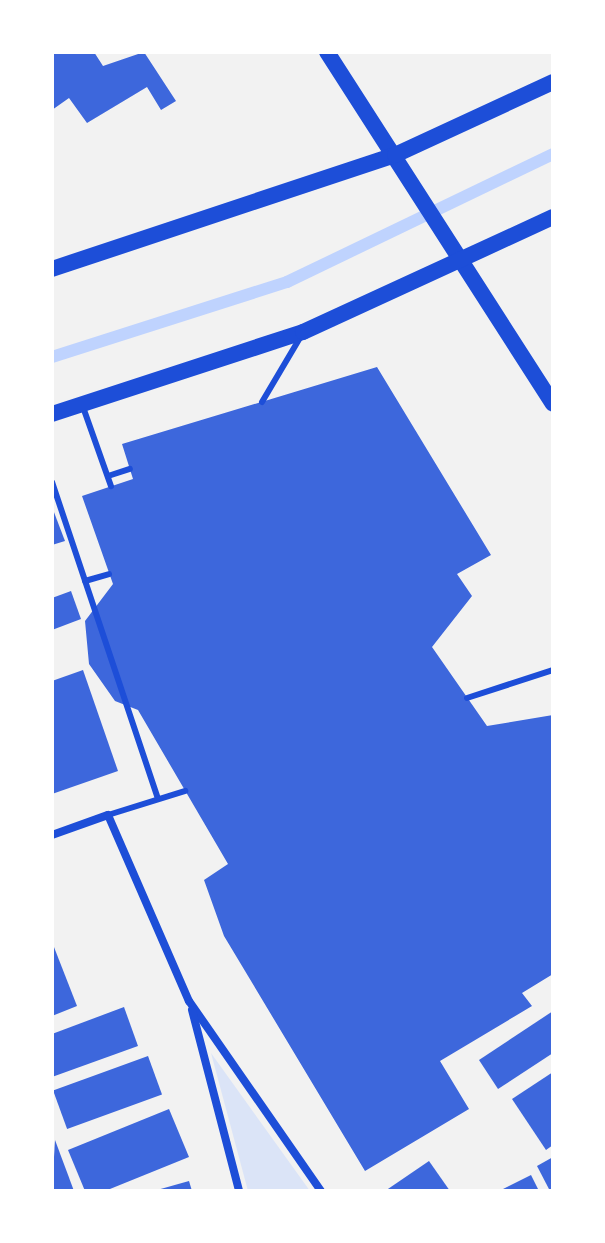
<!DOCTYPE html>
<style>
body{margin:0}
#map{position:relative;width:605px;height:1243px;overflow:hidden;background:#f2f2f2;font-family:"PT Sans Narrow",sans-serif}
div>[style]{position:absolute}
.green>*{inset:0;background:#dbe4f7}
.stream>*{height:12px;margin:-6px;padding:0 6px;transform-origin:6px;border-radius:6px;background:#bfd3fe}
.building>*{inset:0;background:#3d67dc;transform-origin:0 0}
.service>*{height:6px;margin:-3px;padding:0 3px;transform-origin:3px;border-radius:3px;background:#1d4ed8}
.minor>*{height:8px;margin:-4px;padding:0 4px;transform-origin:4px;border-radius:4px;background:#1d4ed8}
.secondary>*{height:16px;margin:-8px;padding:0 8px;transform-origin:8px;border-radius:8px;background:#1d4ed8}
span{translate:-50% -50%;white-space:nowrap;text-align:center;line-height:1.15;-webkit-text-stroke:8px #fff;paint-order:stroke}
.frame{position:absolute;inset:0;border:54px solid #fff;pointer-events:none}
</style>
<div id="map">
<div class="green">
<div style="clip-path:polygon(211px 1053px,310px 1191px,248px 1191px)"></div>
</div>
<div class="stream">
<div style="left:52px;top:357px;width:247px;rotate:-17.7deg"></div>
<div style="left:287px;top:282px;width:295px;rotate:-25.7deg"></div>
</div>
<div class="building">
<div style="clip-path:polygon(52px 52px,94px 52px,103px 66px,144px 52px,176px 101px,161px 110px,147px 87px,87px 123px,69px 98px,52px 110px)"></div>
<div style="clip-path:polygon(377px 367px,491px 555px,457px 574px,472px 596px,432px 647px,487px 726px,553px 715px,553px 974px,522px 993px,532px 1006px,440px 1061px,469px 1109px,365px 1171px,224px 936px,204px 880px,228px 864px,138px 710px,115px 701px,89px 664px,85px 621px,113px 584px,82px 496px,133px 479px,122px 444px)"></div>
<div style="clip-path:polygon(52px 507px,65px 541px,52px 545px)"></div>
<div style="clip-path:polygon(71px 591px,81px 619px,52px 630px,52px 598px)"></div>
<div style="clip-path:polygon(83px 670px,118px 771px,52px 794px,52px 681px)"></div>
<div style="clip-path:polygon(52px 942px,77px 1006px,52px 1016px)"></div>
<div style="clip-path:polygon(124px 1007px,138px 1046px,52px 1077px,52px 1034px)"></div>
<div style="clip-path:polygon(553px 1011px,553px 1053px,498px 1089px,479px 1060px)"></div>
<div style="left:148px;top:1056px;width:41px;height:101px;rotate:70deg"></div>
<div style="clip-path:polygon(553px 1072px,553px 1145px,546px 1150px,512px 1099px)"></div>
<div style="clip-path:polygon(169px 1109px,189px 1157px,105px 1191px,85px 1191px,68px 1150px)"></div>
<div style="clip-path:polygon(55px 1140px,74px 1191px,52px 1191px)"></div>
<div style="clip-path:polygon(553px 1157px,553px 1191px,550px 1191px,537px 1166px)"></div>
<div style="clip-path:polygon(429px 1161px,450px 1191px,385px 1191px)"></div>
<div style="clip-path:polygon(531px 1175px,539px 1191px,499px 1191px)"></div>
<div style="clip-path:polygon(189px 1181px,192px 1191px,158px 1191px,157px 1190px)"></div>
</div>
<div class="service">
<div style="left:262px;top:402px;width:77px;rotate:-59.4deg"></div>
<div style="left:83px;top:407px;width:84px;rotate:70.5deg"></div>
<div style="left:108px;top:476px;width:23px;rotate:-18deg"></div>
<div style="left:52px;top:482px;width:334px;rotate:71.5deg"></div>
<div style="left:85px;top:581px;width:25px;rotate:-16deg"></div>
<div style="left:467px;top:698px;width:90px;rotate:-18deg"></div>
<div style="left:108px;top:815px;width:81px;rotate:-17.3deg"></div>
</div>
<div class="minor">
<div style="left:52px;top:835px;width:59px;rotate:-19.7deg"></div>
<div style="left:108px;top:815px;width:203px;rotate:66.5deg"></div>
<div style="left:189px;top:1001px;width:231px;rotate:55.2deg"></div>
<div style="left:192px;top:1010px;width:187px;rotate:75.4deg"></div>
</div>
<div class="secondary">
<div style="left:327px;top:52px;width:418px;rotate:57.3deg"></div>
<div style="left:52px;top:269px;width:361px;rotate:-18.4deg"></div>
<div style="left:395px;top:155px;width:174px;rotate:-24.8deg"></div>
<div style="left:52px;top:414px;width:264px;rotate:-18.1deg"></div>
<div style="left:303px;top:332px;width:275px;rotate:-24.7deg"></div>
</div>
<div class="frame"></div>
</div>
